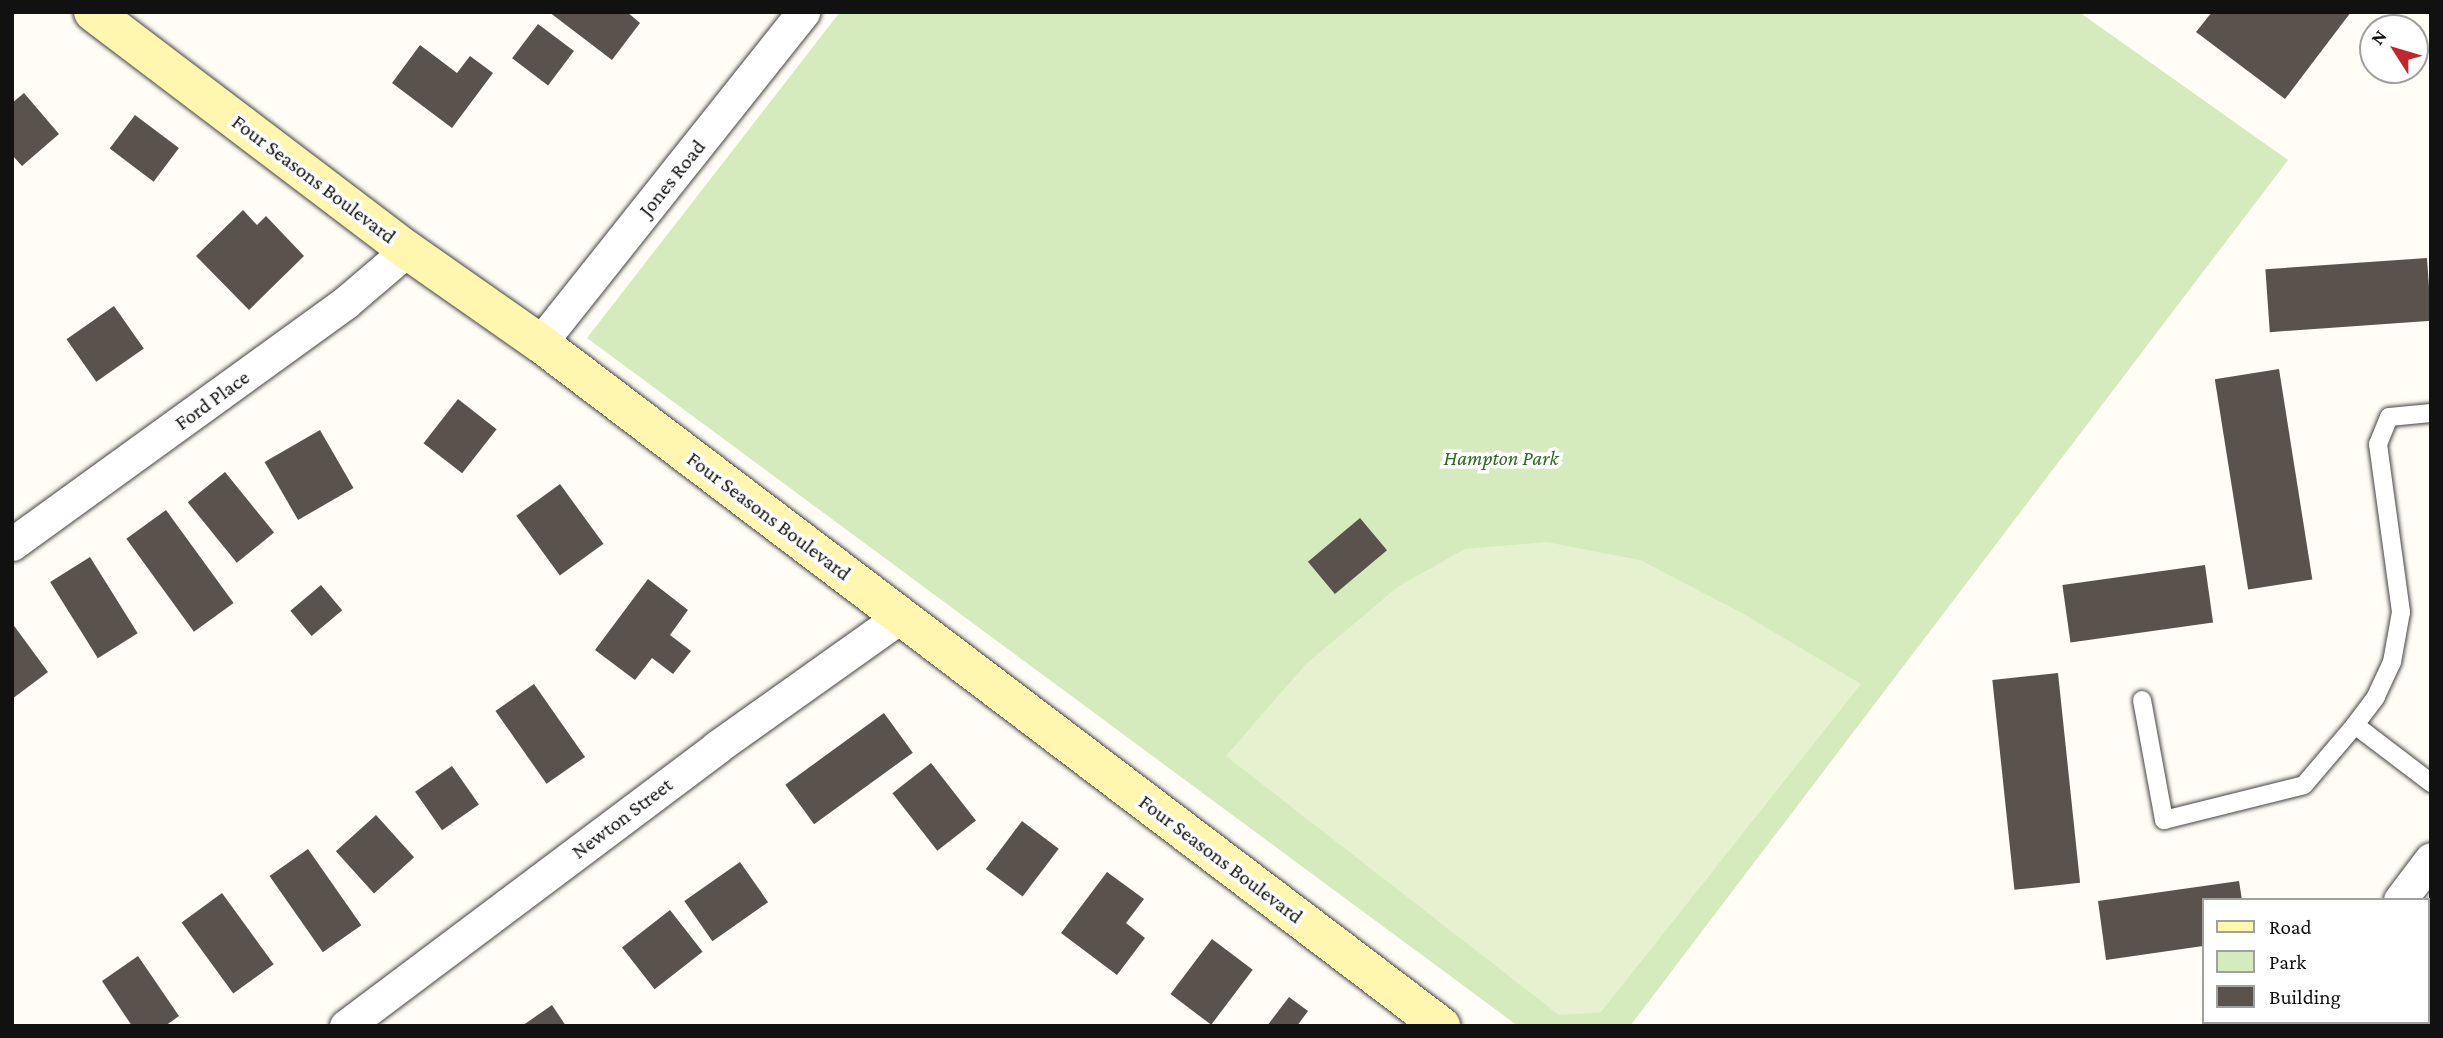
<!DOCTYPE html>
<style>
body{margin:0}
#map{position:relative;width:2443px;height:1038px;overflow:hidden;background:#fffdf5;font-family:"Crimson Pro",serif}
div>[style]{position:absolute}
.green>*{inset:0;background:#d5ebbd}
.pitch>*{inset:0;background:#e6f2cf}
.building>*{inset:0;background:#5a524d;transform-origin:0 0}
.roads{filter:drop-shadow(0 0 2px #444) drop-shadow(0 0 2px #444)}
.lane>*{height:18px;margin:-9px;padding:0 9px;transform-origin:9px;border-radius:9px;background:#fff}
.street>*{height:33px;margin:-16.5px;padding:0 16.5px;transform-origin:16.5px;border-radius:16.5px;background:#fff}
.secondary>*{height:38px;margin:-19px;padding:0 19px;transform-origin:19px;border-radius:19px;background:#fff6b0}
span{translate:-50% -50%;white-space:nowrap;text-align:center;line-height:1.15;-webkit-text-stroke:7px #fff;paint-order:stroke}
.street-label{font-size:21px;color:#111}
.park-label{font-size:21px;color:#2f6b1f;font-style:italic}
.frame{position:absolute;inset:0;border:14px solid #111;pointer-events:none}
.legend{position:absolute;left:2202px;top:898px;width:228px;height:126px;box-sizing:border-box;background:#fff;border:2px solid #a0a0a0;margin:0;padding:9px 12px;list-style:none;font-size:21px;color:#111}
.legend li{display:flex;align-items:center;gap:14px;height:35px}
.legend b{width:35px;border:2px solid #a0a0a0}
.north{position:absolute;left:2359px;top:14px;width:70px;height:70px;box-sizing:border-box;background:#fff;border:2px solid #a0a0a0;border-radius:50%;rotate:307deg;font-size:19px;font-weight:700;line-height:28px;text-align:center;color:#111}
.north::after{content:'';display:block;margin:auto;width:24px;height:32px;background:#c4262e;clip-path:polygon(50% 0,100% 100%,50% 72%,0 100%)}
</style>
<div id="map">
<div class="green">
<div style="clip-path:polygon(840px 12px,2079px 12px,2288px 160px,1630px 1026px,1518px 1026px,587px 338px)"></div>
</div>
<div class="pitch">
<div style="clip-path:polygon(1546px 542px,1640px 560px,1740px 612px,1861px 684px,1601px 1012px,1559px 1015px,1226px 756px,1306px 664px,1399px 586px,1465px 549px)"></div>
</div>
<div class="building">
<div style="clip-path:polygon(549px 12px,627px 12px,640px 23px,612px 60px)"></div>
<div style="clip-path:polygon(2212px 12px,2351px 12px,2285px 99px,2196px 32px)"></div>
<div style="left:538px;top:24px;width:45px;height:43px;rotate:37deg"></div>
<div style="clip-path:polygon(420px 45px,457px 73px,470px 56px,493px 73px,452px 128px,392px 83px)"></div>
<div style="clip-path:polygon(24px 93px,59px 134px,22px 166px,12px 155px,12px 103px)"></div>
<div style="left:135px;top:115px;width:55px;height:42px;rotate:37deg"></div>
<div style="clip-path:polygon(243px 210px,257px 225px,266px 216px,304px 256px,249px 310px,196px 256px)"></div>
<div style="left:2427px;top:258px;width:63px;height:162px;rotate:86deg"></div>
<div style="left:114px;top:306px;width:52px;height:58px;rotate:55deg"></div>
<div style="left:2279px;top:369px;width:213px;height:65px;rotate:81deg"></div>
<div style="left:458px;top:399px;width:49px;height:56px;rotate:38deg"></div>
<div style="left:320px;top:430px;width:67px;height:64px;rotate:60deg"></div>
<div style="left:225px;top:472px;width:78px;height:48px;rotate:51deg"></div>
<div style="left:560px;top:484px;width:74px;height:54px;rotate:54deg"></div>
<div style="left:166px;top:510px;width:115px;height:49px;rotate:54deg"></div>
<div style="left:1360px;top:518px;width:42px;height:68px;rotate:50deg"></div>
<div style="left:90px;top:557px;width:90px;height:47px;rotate:58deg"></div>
<div style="left:2205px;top:565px;width:58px;height:144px;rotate:82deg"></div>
<div style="clip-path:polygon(648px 579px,688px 610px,670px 635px,691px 651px,673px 674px,652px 658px,635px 680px,595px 650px)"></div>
<div style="left:321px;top:585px;width:33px;height:40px;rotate:50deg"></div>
<div style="clip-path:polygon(12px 623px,48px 672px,12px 699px)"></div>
<div style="left:2058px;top:673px;width:211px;height:66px;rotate:84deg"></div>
<div style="left:534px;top:684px;width:89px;height:47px;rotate:55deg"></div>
<div style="left:884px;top:713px;width:49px;height:122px;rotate:54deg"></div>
<div style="left:931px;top:763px;width:73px;height:49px;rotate:52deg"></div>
<div style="left:452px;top:766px;width:47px;height:45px;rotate:55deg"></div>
<div style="left:376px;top:815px;width:57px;height:54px;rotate:48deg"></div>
<div style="left:1022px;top:821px;width:46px;height:60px;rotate:37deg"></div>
<div style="left:308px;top:849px;width:93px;height:47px;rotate:55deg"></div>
<div style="left:740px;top:862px;width:49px;height:68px;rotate:55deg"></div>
<div style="clip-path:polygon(1107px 872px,1144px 899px,1126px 923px,1145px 938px,1117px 975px,1061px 933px)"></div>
<div style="clip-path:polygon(2239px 881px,2242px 900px,2203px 900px,2203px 946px,2106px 960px,2098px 901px)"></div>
<div style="left:222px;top:893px;width:88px;height:50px;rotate:54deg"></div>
<div style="left:670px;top:910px;width:53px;height:61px;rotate:52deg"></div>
<div style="left:1212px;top:939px;width:51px;height:69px;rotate:37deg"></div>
<div style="clip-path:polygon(138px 956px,179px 1016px,165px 1026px,132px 1026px,102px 981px)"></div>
<div style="clip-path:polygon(1289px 997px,1308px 1011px,1297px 1026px,1267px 1026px)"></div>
<div style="clip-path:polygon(552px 1005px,566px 1026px,522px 1026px)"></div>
</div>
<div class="roads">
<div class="lane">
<div style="left:2431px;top:413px;width:42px;rotate:174.6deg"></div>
<div style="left:2389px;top:417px;width:29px;rotate:112deg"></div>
<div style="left:2378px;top:444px;width:170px;rotate:82.2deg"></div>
<div style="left:2401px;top:612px;width:51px;rotate:100.2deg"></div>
<div style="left:2392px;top:662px;width:38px;rotate:115deg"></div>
<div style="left:2376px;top:697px;width:35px;rotate:127deg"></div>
<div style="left:2355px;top:725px;width:96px;rotate:37.3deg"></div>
<div style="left:2142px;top:700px;width:122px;rotate:79.6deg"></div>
<div style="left:2164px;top:820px;width:144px;rotate:-14deg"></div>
<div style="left:2304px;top:785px;width:79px;rotate:-49.6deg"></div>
</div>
<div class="street">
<div style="left:540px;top:343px;width:423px;rotate:-51.5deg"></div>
<div style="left:12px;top:544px;width:411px;rotate:-35.9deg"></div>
<div style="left:345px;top:303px;width:82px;rotate:-40.5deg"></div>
<div style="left:2400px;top:900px;width:51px;rotate:-52.9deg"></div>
<div style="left:346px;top:1026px;width:464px;rotate:-36.9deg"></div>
<div style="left:717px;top:747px;width:226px;rotate:-35.4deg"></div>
<div style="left:2303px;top:1026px;width:4px;rotate:-63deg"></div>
</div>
<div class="secondary">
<div style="left:93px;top:12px;width:394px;rotate:37.2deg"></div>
<div style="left:407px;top:250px;width:162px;rotate:35deg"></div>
<div style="left:540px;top:343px;width:1131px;rotate:37.16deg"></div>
</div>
</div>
<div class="street-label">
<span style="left:672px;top:178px;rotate:-51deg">Jones Road</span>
<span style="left:314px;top:179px;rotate:37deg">Four Seasons Boulevard</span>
<span style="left:212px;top:400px;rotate:-36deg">Ford Place</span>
<span style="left:769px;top:516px;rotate:37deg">Four Seasons Boulevard</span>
<span style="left:622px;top:818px;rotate:-37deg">Newton Street</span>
<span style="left:1221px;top:859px;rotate:37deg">Four Seasons Boulevard</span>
</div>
<div class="park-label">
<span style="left:1501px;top:458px">Hampton Park</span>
</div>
<div class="frame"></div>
<ul class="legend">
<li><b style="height:9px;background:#fff6b0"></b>Road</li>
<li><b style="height:19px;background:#d5ebbd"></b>Park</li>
<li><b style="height:19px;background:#5a524d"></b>Building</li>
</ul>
<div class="north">N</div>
</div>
